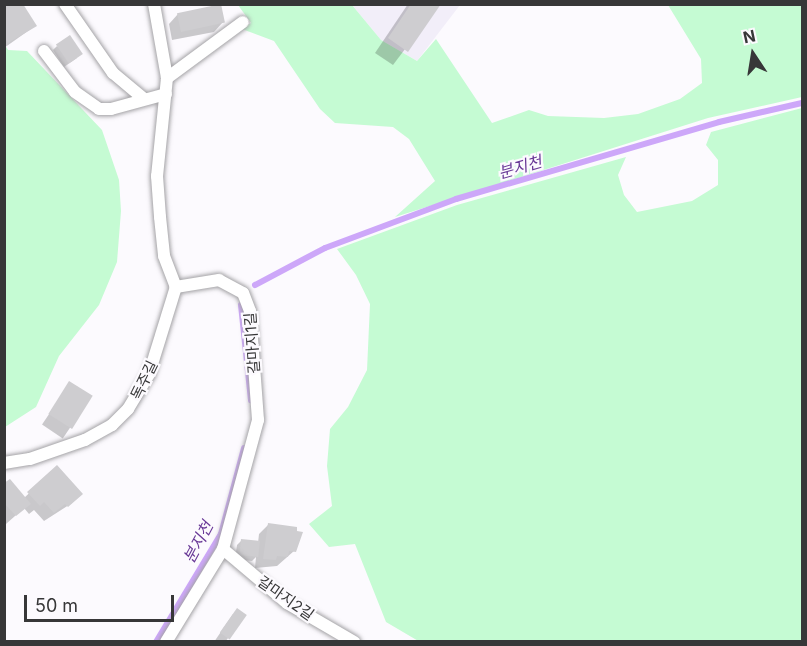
<!DOCTYPE html>
<meta charset="utf-8">
<style>
body{margin:0}
#map{position:relative;width:807px;height:646px;overflow:hidden;background:#fcfafe;font-family:Inter,"Noto Sans KR",sans-serif}
div>[style]{position:absolute}
.built>*{inset:0;background:#f2eef9}
.green>*{inset:0;background:#c5fbd3}
.shadow>*{inset:0;background:#0003;transform-origin:0 0}
.stream>*{height:6px;margin:-3px;padding:0 3px;transform-origin:3px;border-radius:3px;background:#cda7f9}
.building>*{inset:0;background:#cecdd0;transform-origin:0 0}
.roads{filter:drop-shadow(0 0 2px #a4a3a6) drop-shadow(0 0 2px #a4a3a6)}
.lane>*{height:12px;margin:-6px;padding:0 6px;transform-origin:6px;border-radius:6px;background:#fff}
span{translate:-50% -50%;white-space:nowrap;text-align:center;line-height:1.15;-webkit-text-stroke:4.5px #fcfafe;paint-order:stroke}
.street-label{font-size:15px;color:#373738}
.water-label{font-size:16px;color:#693997;font-style:italic}
.frame{position:absolute;inset:0;border:6px solid #373738;pointer-events:none}
.north{position:absolute;left:723px;top:24px;width:60px;height:60px;-webkit-text-stroke:4px #fcfafe;paint-order:stroke;rotate:348deg;font-size:16px;font-weight:700;line-height:24px;text-align:center;color:#373738}
.north::after{content:'';display:block;margin:auto;width:21px;height:27px;background:#373738;clip-path:polygon(50% 0,100% 100%,50% 72%,0 100%)}
.scale{position:absolute;left:24px;top:595px;width:150px;height:27px;box-sizing:border-box;border:3px solid #373738;border-top:0;padding-left:8px;font-size:18px;line-height:21px;white-space:nowrap;color:#373738;-webkit-text-stroke:4px #fcfafe;paint-order:stroke}
</style>
<div id="map">
<div class="built">
<div style="clip-path:polygon(352px 5px,460px 5px,417px 61px,381px 40px)"></div>
</div>
<div class="green">
<div style="clip-path:polygon(238px 5px,352px 5px,381px 40px,417px 61px,436px 39px,492px 123px,529px 110px,548px 116px,604px 118px,638px 114px,680px 99px,702px 83px,701px 59px,668px 5px,802px 5px,802px 97px,708px 118px,395px 217px,435px 181px,409px 139px,393px 127px,335px 123px,320px 109px,274px 41px,242px 29px,251px 23px)"></div>
<div style="clip-path:polygon(5px 45px,8px 50px,27px 51px,102px 130px,119px 180px,121px 211px,117px 262px,99px 305px,59px 356px,36px 407px,5px 427px)"></div>
<div style="clip-path:polygon(802px 108px,802px 641px,420px 642px,386px 622px,355px 544px,329px 547px,309px 524px,332px 506px,327px 466px,330px 429px,348px 407px,367px 370px,370px 304px,356px 275px,337px 249px,457px 205px,626px 157px,618px 175px,624px 195px,637px 212px,692px 201px,718px 185px,718px 160px,706px 145px,711px 132px)"></div>
</div>
<div class="shadow">
<div style="clip-path:polygon(408px 4px,439px 4px,393px 65px,375px 53px)"></div>
<div style="clip-path:polygon(4px 8px,35px 26px,4px 48px)"></div>
<div style="clip-path:polygon(178px 14px,223px 22px,214px 32px,172px 40px,169px 24px)"></div>
<div style="clip-path:polygon(57px 46px,77px 58px,64px 67px,53px 50px)"></div>
<div style="left:70px;top:383px;width:25px;height:50px;rotate:34deg"></div>
<div style="clip-path:polygon(57px 467px,72px 503px,44px 521px,34px 510px,29px 514px,24px 508px,6px 524px,4px 485px,24px 498px)"></div>
<div style="clip-path:polygon(268px 525px,302px 533px,294px 551px,277px 566px,255px 568px,256px 557px,252px 561px,235px 559px,237px 545px,241px 541px,258px 543px,259px 534px)"></div>
<div style="clip-path:polygon(233px 614px,245px 616px,225px 642px,214px 642px)"></div>
</div>
<div class="stream">
<div style="left:255px;top:285px;width:79px;rotate:-27.9deg"></div>
<div style="left:325px;top:248px;width:140px;rotate:-20.5deg"></div>
<div style="left:456px;top:199px;width:274px;rotate:-16.3deg"></div>
<div style="left:719px;top:122px;width:85px;rotate:-12.9deg"></div>
<div style="left:241px;top:305px;width:96px;rotate:84deg"></div>
<div style="left:156px;top:642px;width:126px;rotate:-59deg"></div>
<div style="left:221px;top:534px;width:89px;rotate:-75deg"></div>
</div>
<div class="building">
<div style="clip-path:polygon(8px 4px,23px 4px,37px 26px,8px 43px,4px 37px,4px 7px)"></div>
<div style="left:221px;top:4px;width:19px;height:45px;rotate:78deg"></div>
<div style="clip-path:polygon(411px 4px,441px 4px,408px 52px,388px 38px)"></div>
<div style="left:70px;top:35px;width:23px;height:17px;rotate:56deg"></div>
<div style="left:69px;top:381px;width:28px;height:39px;rotate:32deg"></div>
<div style="clip-path:polygon(57px 465px,83px 494px,68px 507px,65px 504px,54px 513px,44px 502px,40px 506px,27px 492px)"></div>
<div style="clip-path:polygon(10px 479px,31px 504px,16px 516px,4px 503px,4px 483px)"></div>
<div style="clip-path:polygon(268px 523px,297px 527px,297px 531px,303px 532px,296px 552px,289px 551px,288px 557px,277px 556px,276px 560px,263px 559px)"></div>
<div style="left:241px;top:539px;width:19px;height:16px;rotate:6deg"></div>
<div style="left:237px;top:608px;width:12px;height:30px;rotate:35deg"></div>
</div>
<div class="roads">
<div class="lane">
<div style="left:65px;top:4px;width:84px;rotate:55.2deg"></div>
<div style="left:113px;top:73px;width:40px;rotate:40deg"></div>
<div style="left:154px;top:4px;width:75px;rotate:80deg"></div>
<div style="left:167px;top:78px;width:99px;rotate:95.8deg"></div>
<div style="left:157px;top:176px;width:41px;rotate:85.8deg"></div>
<div style="left:160px;top:217px;width:39px;rotate:84deg"></div>
<div style="left:164px;top:256px;width:33px;rotate:69deg"></div>
<div style="left:44px;top:51px;width:51px;rotate:52.9deg"></div>
<div style="left:75px;top:92px;width:29px;rotate:35deg"></div>
<div style="left:99px;top:109px;width:12px"></div>
<div style="left:111px;top:109px;width:57px;rotate:-15.3deg"></div>
<div style="left:167px;top:78px;width:94px;rotate:-36.4deg"></div>
<div style="left:4px;top:463px;width:26px;rotate:-9deg"></div>
<div style="left:30px;top:459px;width:58px;rotate:-19.1deg"></div>
<div style="left:85px;top:440px;width:31px;rotate:-29deg"></div>
<div style="left:112px;top:425px;width:23px;rotate:-45deg"></div>
<div style="left:128px;top:409px;width:41px;rotate:-59deg"></div>
<div style="left:149px;top:374px;width:91px;rotate:-72.8deg"></div>
<div style="left:223px;top:549px;width:84px;rotate:40.2deg"></div>
<div style="left:287px;top:603px;width:78px;rotate:30.2deg"></div>
<div style="left:166px;top:642px;width:109px;rotate:-58.5deg"></div>
<div style="left:223px;top:549px;width:134px;rotate:-74.8deg"></div>
<div style="left:258px;top:420px;width:109px;rotate:-94.2deg"></div>
<div style="left:250px;top:311px;width:19px;rotate:-111deg"></div>
<div style="left:243px;top:293px;width:27px;rotate:-152deg"></div>
<div style="left:219px;top:280px;width:44px;rotate:170.8deg"></div>
</div>
</div>
<div class="street-label">
<span style="left:252px;top:343px;rotate:-94deg">갈마지1길</span>
<span style="left:144px;top:380px;rotate:-64deg">독주길</span>
<span style="left:286px;top:598px;rotate:35deg">갈마지2길</span>
</div>
<div class="water-label">
<span style="left:520px;top:167px;rotate:-16deg">분지천</span>
<span style="left:198px;top:542px;rotate:-62deg">분지천</span>
</div>
<div class="frame"></div>
<div class="north">N</div>
<div class="scale">50 m</div>
</div>
